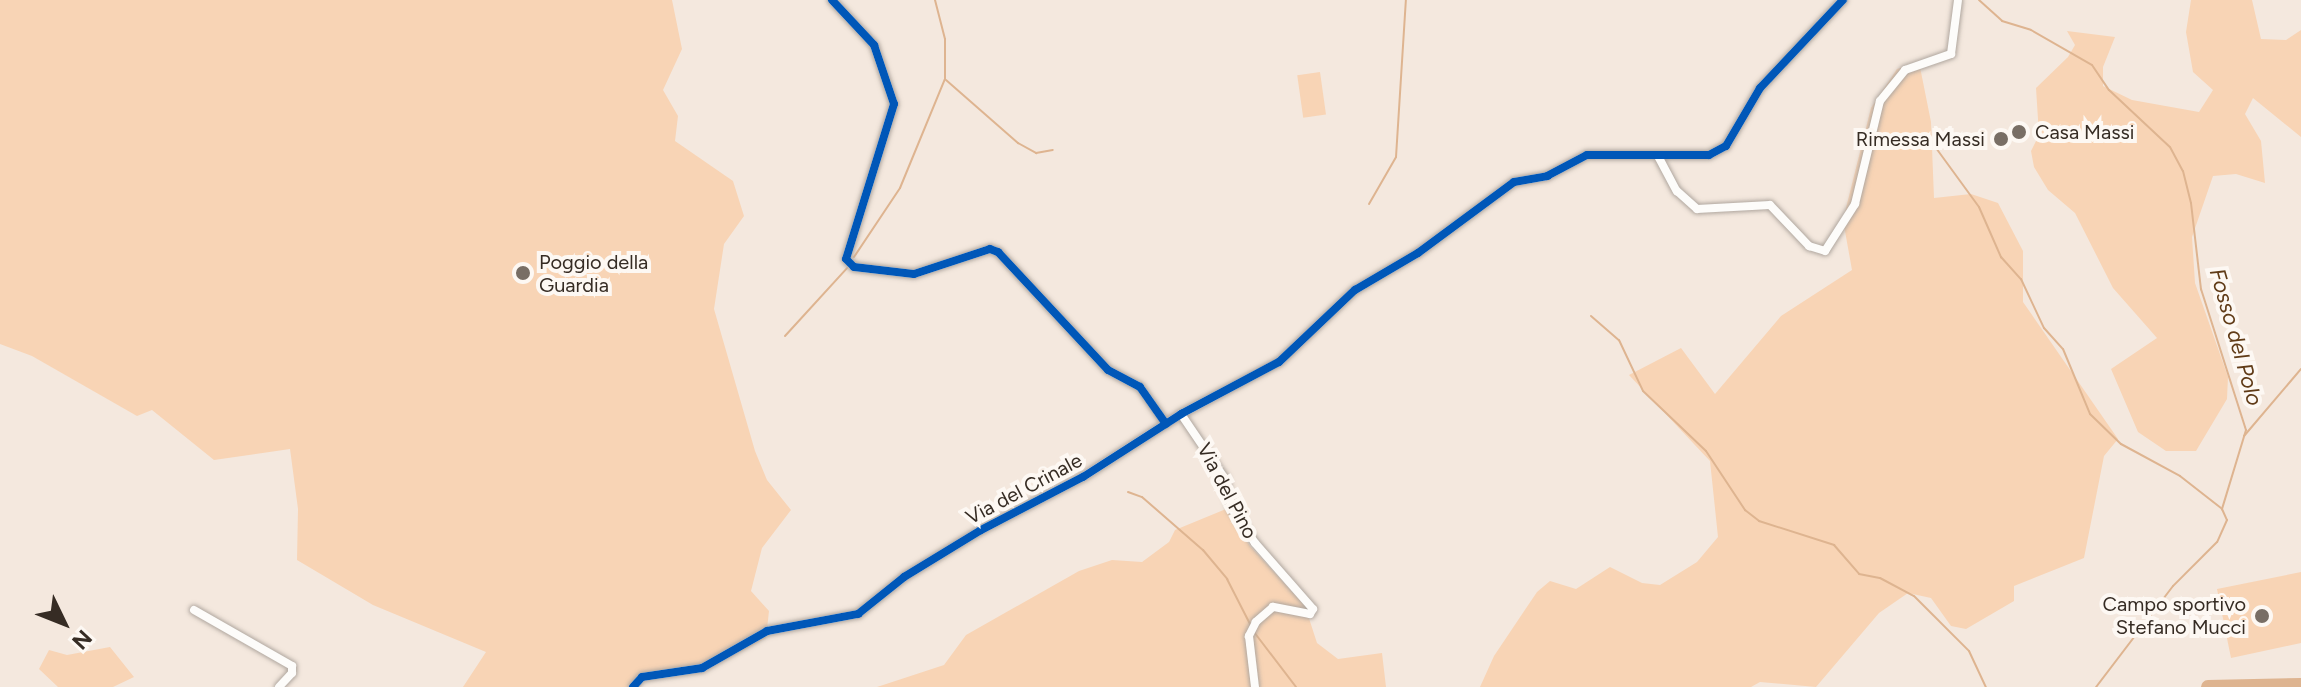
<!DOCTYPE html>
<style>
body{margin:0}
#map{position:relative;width:2301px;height:687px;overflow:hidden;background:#f4e8de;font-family:Figtree,sans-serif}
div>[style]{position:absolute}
.green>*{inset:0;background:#f8d4b5;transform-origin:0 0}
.stream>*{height:2px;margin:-1px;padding:0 1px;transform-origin:1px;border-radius:1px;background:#deb490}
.river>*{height:14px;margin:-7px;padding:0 7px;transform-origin:7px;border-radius:7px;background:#deb490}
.roads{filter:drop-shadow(0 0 2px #b0a79f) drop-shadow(0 0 2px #b0a79f)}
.minor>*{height:8px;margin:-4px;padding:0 4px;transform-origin:4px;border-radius:4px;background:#fdfcfa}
.cycleway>*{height:8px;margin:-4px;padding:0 4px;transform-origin:4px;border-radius:4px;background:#0057b8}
.dots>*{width:22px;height:22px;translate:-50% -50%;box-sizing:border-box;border:4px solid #fdf8f3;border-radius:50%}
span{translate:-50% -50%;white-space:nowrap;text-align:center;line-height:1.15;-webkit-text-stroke:8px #fdf8f3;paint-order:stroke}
.poi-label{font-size:20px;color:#362c24}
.left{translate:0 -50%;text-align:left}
.right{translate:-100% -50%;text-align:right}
.street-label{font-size:20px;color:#362c24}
.water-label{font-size:22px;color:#603b17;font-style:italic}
.north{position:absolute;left:24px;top:583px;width:80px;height:80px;-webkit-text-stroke:6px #fdf8f3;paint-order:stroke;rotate:133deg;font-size:22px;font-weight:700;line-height:32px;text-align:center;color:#362c24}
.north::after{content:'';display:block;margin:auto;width:28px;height:36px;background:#362c24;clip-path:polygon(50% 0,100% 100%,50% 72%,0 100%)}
</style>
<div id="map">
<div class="green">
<div style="clip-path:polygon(0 0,672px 0,682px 49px,663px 90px,678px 116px,675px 141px,733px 181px,744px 216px,724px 244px,714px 309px,755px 451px,767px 480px,791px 510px,762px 548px,751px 591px,769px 611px,766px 638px,701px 673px,644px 679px,640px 687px,463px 687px,486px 652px,373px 605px,297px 560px,298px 509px,290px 449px,214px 460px,152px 410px,137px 416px,32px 356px,0 344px)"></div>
<div style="clip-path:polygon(2191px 0,2252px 0,2261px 39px,2286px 40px,2301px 30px,2301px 137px,2253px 98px,2245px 114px,2261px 141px,2265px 183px,2236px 174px,2213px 176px,2192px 237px,2195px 283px,2228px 377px,2227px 399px,2196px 451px,2166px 451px,2138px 432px,2111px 369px,2157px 338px,2113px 288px,2075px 213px,2048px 190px,2034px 167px,2031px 151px,2039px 135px,2036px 88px,2068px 57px,2075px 45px,2067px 31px,2115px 37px,2103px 67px,2103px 86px,2132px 100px,2199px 112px,2213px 90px,2193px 72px,2186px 32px)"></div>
<div style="clip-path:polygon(1919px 62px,1931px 122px,1934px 198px,1971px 194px,1998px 203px,2023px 251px,2023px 302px,2118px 439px,2104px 456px,2084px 558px,2014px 586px,2014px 601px,1966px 629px,1951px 626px,1931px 598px,1908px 593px,1879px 613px,1816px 687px,1760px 682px,1751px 687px,1480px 687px,1494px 656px,1537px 592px,1550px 581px,1576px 589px,1610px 567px,1642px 583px,1660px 585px,1697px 562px,1718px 537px,1710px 461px,1629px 375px,1681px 348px,1715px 394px,1781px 316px,1852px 270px,1843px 220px,1871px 108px,1897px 69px)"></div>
<div style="left:1320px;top:72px;width:43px;height:23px;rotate:82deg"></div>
<div style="clip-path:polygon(1226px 509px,1250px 546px,1305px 606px,1317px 643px,1338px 659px,1382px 653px,1386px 687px,877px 687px,944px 665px,966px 635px,1079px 571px,1112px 560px,1142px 562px,1169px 542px,1175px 530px)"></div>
<div style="clip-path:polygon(2301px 572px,2301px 643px,2231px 658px,2217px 589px)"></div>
<div style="clip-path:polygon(110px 647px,134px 677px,113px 687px,58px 687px,39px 669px,49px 650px,67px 655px)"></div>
</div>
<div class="stream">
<div style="left:1979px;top:0;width:31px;rotate:42deg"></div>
<div style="left:2002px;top:21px;width:30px;rotate:17deg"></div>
<div style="left:2031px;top:30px;width:70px;rotate:29.8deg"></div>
<div style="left:2092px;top:65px;width:30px;rotate:56deg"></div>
<div style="left:2109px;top:90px;width:83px;rotate:43.1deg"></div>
<div style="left:2170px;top:147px;width:27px;rotate:62deg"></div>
<div style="left:2183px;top:171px;width:33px;rotate:76deg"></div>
<div style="left:2191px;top:203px;width:87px;rotate:83.4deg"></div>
<div style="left:2201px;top:289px;width:148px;rotate:72.3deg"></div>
<div style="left:2246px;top:430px;width:83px;rotate:106.9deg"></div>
<div style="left:2222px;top:509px;width:12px;rotate:66deg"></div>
<div style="left:2227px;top:520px;width:24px;rotate:114deg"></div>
<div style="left:2217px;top:542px;width:62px;rotate:135deg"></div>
<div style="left:2173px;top:586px;width:127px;rotate:127.3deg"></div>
<div style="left:946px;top:80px;width:96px;rotate:41.2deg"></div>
<div style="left:1018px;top:143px;width:21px;rotate:29deg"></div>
<div style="left:1036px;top:153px;width:17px;rotate:-10deg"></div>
<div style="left:1936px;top:148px;width:73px;rotate:53.9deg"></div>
<div style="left:1979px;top:207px;width:55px;rotate:66.3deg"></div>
<div style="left:2001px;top:257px;width:30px;rotate:48deg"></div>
<div style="left:2021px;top:279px;width:54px;rotate:64.9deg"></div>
<div style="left:2044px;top:328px;width:28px;rotate:48deg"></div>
<div style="left:2063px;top:349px;width:70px;rotate:67.4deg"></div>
<div style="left:2090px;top:414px;width:43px;rotate:44.1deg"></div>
<div style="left:2121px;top:444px;width:67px;rotate:28.5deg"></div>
<div style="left:2180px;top:476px;width:52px;rotate:38deg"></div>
<div style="left:1369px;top:204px;width:54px;rotate:-60.1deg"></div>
<div style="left:1396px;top:157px;width:157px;rotate:-86.4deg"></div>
<div style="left:854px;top:257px;width:83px;rotate:-56.3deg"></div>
<div style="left:900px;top:188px;width:118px;rotate:-67.6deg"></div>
<div style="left:945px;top:79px;width:40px;rotate:-90deg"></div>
<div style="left:945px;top:39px;width:40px;rotate:-104.4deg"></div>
<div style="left:1591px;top:316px;width:37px;rotate:41deg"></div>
<div style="left:1619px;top:340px;width:56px;rotate:64.8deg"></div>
<div style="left:1643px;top:391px;width:87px;rotate:43.6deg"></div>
<div style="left:1706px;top:451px;width:71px;rotate:56.5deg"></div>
<div style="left:1745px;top:510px;width:18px;rotate:38deg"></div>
<div style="left:1759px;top:521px;width:79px;rotate:17.7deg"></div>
<div style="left:1834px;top:545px;width:38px;rotate:49deg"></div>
<div style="left:1859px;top:574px;width:21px;rotate:11deg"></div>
<div style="left:1880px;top:578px;width:38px;rotate:28deg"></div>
<div style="left:1914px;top:596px;width:78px;rotate:45deg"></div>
<div style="left:1969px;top:651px;width:40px;rotate:65deg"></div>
<div style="left:785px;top:336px;width:92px;rotate:-47.6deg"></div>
<div style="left:2244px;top:436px;width:88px;rotate:-49.6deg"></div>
<div style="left:1128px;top:492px;width:15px;rotate:20deg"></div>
<div style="left:1142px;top:497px;width:81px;rotate:41deg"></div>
<div style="left:1203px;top:550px;width:38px;rotate:50deg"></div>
<div style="left:1227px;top:579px;width:53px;rotate:62.9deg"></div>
<div style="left:1254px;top:632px;width:69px;rotate:52.6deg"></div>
</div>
<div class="river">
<div style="left:2208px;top:687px;width:93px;rotate:-1.2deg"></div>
</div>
<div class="roads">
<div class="minor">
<div style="left:832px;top:0;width:62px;rotate:47deg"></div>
<div style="left:874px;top:45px;width:62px;rotate:71.3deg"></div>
<div style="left:894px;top:104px;width:162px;rotate:107.2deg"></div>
<div style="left:846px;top:259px;width:11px;rotate:45deg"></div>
<div style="left:854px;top:267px;width:60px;rotate:6.7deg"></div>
<div style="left:914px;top:274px;width:80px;rotate:-18.2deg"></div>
<div style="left:990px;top:249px;width:9px;rotate:21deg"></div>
<div style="left:998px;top:252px;width:161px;rotate:47deg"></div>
<div style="left:1108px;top:370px;width:36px;rotate:28deg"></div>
<div style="left:1140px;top:387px;width:45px;rotate:54.9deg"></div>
<div style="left:1658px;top:156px;width:40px;rotate:62deg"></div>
<div style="left:1677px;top:191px;width:27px;rotate:42deg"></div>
<div style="left:1697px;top:209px;width:73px;rotate:-3.1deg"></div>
<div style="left:1770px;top:205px;width:57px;rotate:46.4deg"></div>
<div style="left:1809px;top:246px;width:17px;rotate:17deg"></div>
<div style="left:1825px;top:251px;width:56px;rotate:-57.4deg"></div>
<div style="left:1855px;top:204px;width:106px;rotate:-76.4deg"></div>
<div style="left:1880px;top:101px;width:40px;rotate:-51deg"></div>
<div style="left:1905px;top:70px;width:49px;rotate:-19.2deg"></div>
<div style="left:1951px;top:54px;width:54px;rotate:-82.6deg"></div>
<div style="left:1181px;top:414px;width:78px;rotate:55.9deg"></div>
<div style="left:1225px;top:479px;width:31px;rotate:77deg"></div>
<div style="left:1232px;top:509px;width:41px;rotate:55.9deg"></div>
<div style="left:1255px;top:543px;width:88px;rotate:48.7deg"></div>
<div style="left:1313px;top:609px;width:6px;rotate:121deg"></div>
<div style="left:1310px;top:614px;width:38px;rotate:-169deg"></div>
<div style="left:1273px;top:607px;width:23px;rotate:139deg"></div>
<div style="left:1256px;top:622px;width:16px;rotate:117deg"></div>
<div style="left:1249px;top:636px;width:51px;rotate:83.3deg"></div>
<div style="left:194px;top:610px;width:113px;rotate:29.7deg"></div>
<div style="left:292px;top:666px;width:7px;rotate:90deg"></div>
<div style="left:292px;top:673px;width:19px;rotate:133deg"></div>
<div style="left:633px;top:687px;width:13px;rotate:-48deg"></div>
<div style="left:642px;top:677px;width:61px;rotate:-8.5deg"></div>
<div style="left:702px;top:668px;width:75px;rotate:-29.6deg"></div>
<div style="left:767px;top:631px;width:93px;rotate:-10.6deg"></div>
<div style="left:858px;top:614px;width:59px;rotate:-38.8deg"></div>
<div style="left:904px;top:577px;width:90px;rotate:-31.4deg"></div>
<div style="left:981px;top:530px;width:115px;rotate:-27.5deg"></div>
<div style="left:1083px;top:477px;width:117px;rotate:-32.7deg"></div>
<div style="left:1181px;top:414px;width:111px;rotate:-28deg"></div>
<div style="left:1279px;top:362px;width:105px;rotate:-43.5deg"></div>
<div style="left:1355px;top:290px;width:73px;rotate:-30.4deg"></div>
<div style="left:1418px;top:253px;width:119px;rotate:-36.5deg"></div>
<div style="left:1514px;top:182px;width:34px;rotate:-10deg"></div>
<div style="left:1547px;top:176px;width:45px;rotate:-27.7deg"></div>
<div style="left:1587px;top:155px;width:122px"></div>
<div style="left:1709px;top:155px;width:19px;rotate:-28deg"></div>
<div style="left:1726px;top:146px;width:67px;rotate:-59.6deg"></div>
<div style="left:1760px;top:88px;width:121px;rotate:-46.7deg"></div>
</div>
</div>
<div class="cycleway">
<div style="left:832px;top:0;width:62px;rotate:47deg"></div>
<div style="left:874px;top:45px;width:62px;rotate:71.3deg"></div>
<div style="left:894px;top:104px;width:162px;rotate:107.2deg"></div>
<div style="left:846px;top:259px;width:11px;rotate:45deg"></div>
<div style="left:854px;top:267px;width:60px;rotate:6.7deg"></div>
<div style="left:914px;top:274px;width:80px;rotate:-18.2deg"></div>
<div style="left:990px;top:249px;width:9px;rotate:21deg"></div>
<div style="left:998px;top:252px;width:161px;rotate:47deg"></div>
<div style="left:1108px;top:370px;width:36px;rotate:28deg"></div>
<div style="left:1140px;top:387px;width:45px;rotate:54.9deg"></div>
<div style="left:633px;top:687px;width:13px;rotate:-48deg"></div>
<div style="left:642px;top:677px;width:61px;rotate:-8.5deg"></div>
<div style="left:702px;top:668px;width:75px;rotate:-29.6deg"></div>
<div style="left:767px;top:631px;width:93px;rotate:-10.6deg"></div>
<div style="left:858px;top:614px;width:59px;rotate:-38.8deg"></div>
<div style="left:904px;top:577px;width:90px;rotate:-31.4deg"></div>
<div style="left:981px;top:530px;width:115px;rotate:-27.5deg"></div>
<div style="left:1083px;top:477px;width:117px;rotate:-32.7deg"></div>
<div style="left:1181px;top:414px;width:111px;rotate:-28deg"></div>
<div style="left:1279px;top:362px;width:105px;rotate:-43.5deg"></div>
<div style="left:1355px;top:290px;width:73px;rotate:-30.4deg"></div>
<div style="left:1418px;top:253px;width:119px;rotate:-36.5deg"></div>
<div style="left:1514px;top:182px;width:34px;rotate:-10deg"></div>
<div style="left:1547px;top:176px;width:45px;rotate:-27.7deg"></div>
<div style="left:1587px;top:155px;width:122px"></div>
<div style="left:1709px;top:155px;width:19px;rotate:-28deg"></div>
<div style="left:1726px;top:146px;width:67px;rotate:-59.6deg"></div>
<div style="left:1760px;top:88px;width:121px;rotate:-46.7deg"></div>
</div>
<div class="dots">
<div style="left:2019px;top:132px;background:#786e65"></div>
<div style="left:2001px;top:139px;background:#786e65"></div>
<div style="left:523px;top:273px;background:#786e65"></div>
<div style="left:2262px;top:616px;background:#786e65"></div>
</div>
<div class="poi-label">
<span class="left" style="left:2035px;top:132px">Casa Massi</span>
<span class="right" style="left:1985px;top:139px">Rimessa Massi</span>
<span class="left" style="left:539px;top:274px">Poggio della<br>Guardia</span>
<span class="right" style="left:2246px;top:616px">Campo sportivo<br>Stefano Mucci</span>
</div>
<div class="street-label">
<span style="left:1024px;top:489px;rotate:-28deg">Via del Crinale</span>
<span style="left:1227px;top:491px;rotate:62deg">Via del Pino</span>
</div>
<div class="water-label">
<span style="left:2236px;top:337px;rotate:74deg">Fosso del Polo</span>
</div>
<div class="north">N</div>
</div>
